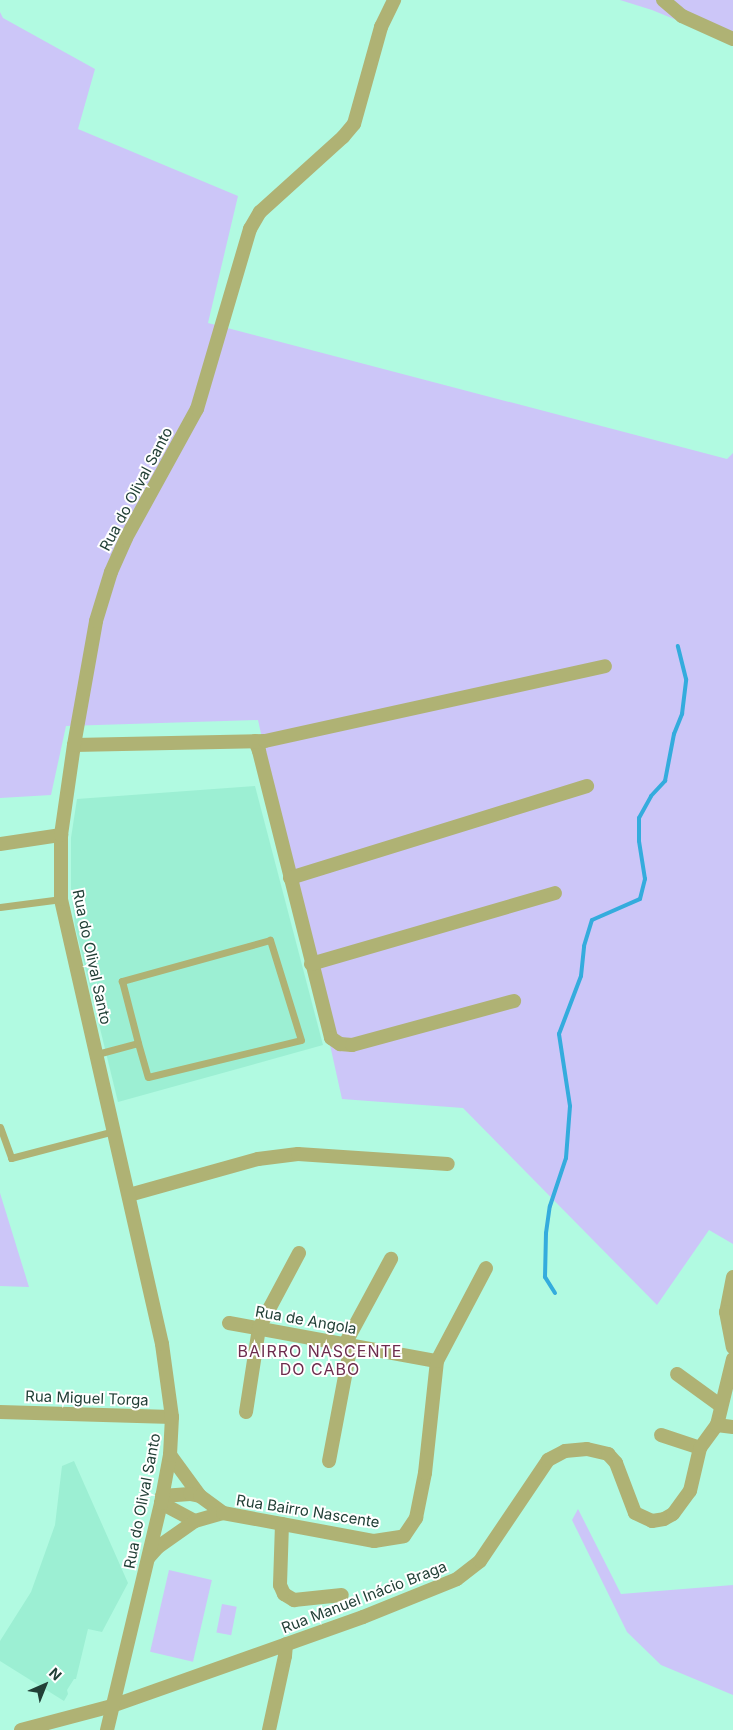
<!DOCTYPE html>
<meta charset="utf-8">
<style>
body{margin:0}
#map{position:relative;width:733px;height:1730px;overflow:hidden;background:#b1fae1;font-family:Inter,sans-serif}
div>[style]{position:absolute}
.built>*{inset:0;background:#9cefd3}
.green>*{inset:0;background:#ccc6f8;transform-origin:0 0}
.stream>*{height:4px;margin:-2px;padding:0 2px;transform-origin:2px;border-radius:2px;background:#34acdd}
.service>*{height:7px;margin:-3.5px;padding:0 3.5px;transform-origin:3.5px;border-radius:3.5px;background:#afb274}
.minor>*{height:14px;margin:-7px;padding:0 7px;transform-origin:7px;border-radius:7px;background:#afb274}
.tertiary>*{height:14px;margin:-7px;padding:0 7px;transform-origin:7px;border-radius:7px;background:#afb274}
span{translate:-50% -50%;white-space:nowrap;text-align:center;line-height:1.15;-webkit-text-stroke:4px #fff;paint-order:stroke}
.street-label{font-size:15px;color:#213f36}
.neighbourhood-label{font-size:16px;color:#6d2d4e;letter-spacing:1px}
.north{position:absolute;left:20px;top:1660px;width:50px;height:50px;-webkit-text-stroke:4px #fff;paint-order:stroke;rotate:44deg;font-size:14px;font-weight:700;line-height:20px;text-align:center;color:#213f36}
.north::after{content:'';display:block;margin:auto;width:18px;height:22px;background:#213f36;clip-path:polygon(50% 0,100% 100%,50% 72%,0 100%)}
</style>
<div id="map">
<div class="built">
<div style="clip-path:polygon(255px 786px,323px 1045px,118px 1102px,75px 926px,71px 888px,71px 838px,77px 799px)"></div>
<div style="clip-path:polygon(74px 1461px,128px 1583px,102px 1632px,88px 1629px,76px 1679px,74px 1679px,67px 1690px,68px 1694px,64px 1701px,0 1661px,0 1641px,31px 1592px,55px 1525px,62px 1466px)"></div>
</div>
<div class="green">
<div style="clip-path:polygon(620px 0,733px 0,733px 43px,652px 10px)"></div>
<div style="clip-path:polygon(0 12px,3px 18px,95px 69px,78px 129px,238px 196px,208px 323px,727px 459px,733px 453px,733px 1244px,709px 1230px,657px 1305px,463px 1108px,342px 1099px,258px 720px,66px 726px,51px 795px,0 798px)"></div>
<div style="clip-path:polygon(0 1193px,29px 1287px,0 1286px)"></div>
<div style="clip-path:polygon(578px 1509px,621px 1594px,733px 1585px,733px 1695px,661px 1665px,627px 1632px,572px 1520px)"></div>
<div style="left:169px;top:1570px;width:44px;height:84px;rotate:13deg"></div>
<div style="left:222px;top:1604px;width:15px;height:29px;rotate:11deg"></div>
</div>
<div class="stream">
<div style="left:555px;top:1293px;width:19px;rotate:-122deg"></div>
<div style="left:545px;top:1277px;width:44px;rotate:-88.7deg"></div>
<div style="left:546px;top:1233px;width:27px;rotate:-82deg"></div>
<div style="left:550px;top:1206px;width:51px;rotate:-71.6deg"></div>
<div style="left:566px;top:1158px;width:52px;rotate:-85.6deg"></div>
<div style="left:570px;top:1106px;width:73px;rotate:-98.7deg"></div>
<div style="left:559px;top:1034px;width:62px;rotate:-69.2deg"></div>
<div style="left:581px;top:976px;width:30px;rotate:-84deg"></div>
<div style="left:584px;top:946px;width:27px;rotate:-73deg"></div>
<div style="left:592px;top:920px;width:52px;rotate:-23.6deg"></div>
<div style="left:640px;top:899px;width:21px;rotate:-76deg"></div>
<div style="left:645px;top:879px;width:38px;rotate:-99deg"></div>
<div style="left:639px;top:841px;width:23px;rotate:-90deg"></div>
<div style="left:639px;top:818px;width:25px;rotate:-61deg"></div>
<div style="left:651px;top:796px;width:21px;rotate:-47deg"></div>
<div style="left:665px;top:781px;width:48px;rotate:-79.2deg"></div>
<div style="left:674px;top:734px;width:22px;rotate:-68deg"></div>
<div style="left:682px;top:714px;width:35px;rotate:-83deg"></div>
<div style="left:686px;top:679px;width:34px;rotate:-104deg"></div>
</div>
<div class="service">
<div style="left:0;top:907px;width:62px;rotate:-7.5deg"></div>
<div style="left:97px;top:1054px;width:42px;rotate:-15deg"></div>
<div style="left:138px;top:1043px;width:35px;rotate:74deg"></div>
<div style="left:148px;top:1077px;width:157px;rotate:-13.6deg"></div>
<div style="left:301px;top:1040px;width:105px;rotate:-107.2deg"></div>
<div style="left:270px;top:940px;width:154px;rotate:164.5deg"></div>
<div style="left:122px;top:981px;width:64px;rotate:75.5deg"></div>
<div style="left:0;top:1127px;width:33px;rotate:70deg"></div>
<div style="left:11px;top:1158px;width:106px;rotate:-14.7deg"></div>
</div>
<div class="minor">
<div style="left:663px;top:0;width:25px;rotate:40deg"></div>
<div style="left:682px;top:16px;width:56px;rotate:24.3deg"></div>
<div style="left:255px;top:741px;width:11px;rotate:68deg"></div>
<div style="left:259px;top:751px;width:296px;rotate:75.9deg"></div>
<div style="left:331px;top:1038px;width:11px;rotate:34deg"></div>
<div style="left:340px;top:1044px;width:12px;rotate:5deg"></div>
<div style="left:352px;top:1045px;width:168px;rotate:-15.2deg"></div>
<div style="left:74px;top:745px;width:191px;rotate:-1.2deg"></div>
<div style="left:265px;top:741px;width:348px;rotate:-12.4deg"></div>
<div style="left:0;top:844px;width:62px;rotate:-8.4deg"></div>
<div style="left:290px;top:878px;width:311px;rotate:-17.2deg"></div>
<div style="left:311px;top:964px;width:254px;rotate:-16.2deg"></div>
<div style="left:129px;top:1195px;width:134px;rotate:-15.6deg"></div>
<div style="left:258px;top:1159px;width:40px;rotate:-7.1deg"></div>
<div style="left:298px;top:1154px;width:150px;rotate:3.8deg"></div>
<div style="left:733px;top:1277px;width:36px;rotate:101deg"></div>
<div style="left:726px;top:1312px;width:36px;rotate:79deg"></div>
<div style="left:229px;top:1323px;width:211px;rotate:10.4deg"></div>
<div style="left:345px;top:1344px;width:97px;rotate:-61.6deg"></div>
<div style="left:677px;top:1374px;width:54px;rotate:36deg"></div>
<div style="left:0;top:1412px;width:172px;rotate:1.7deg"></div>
<div style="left:246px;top:1412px;width:85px;rotate:-81.2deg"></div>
<div style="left:259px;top:1328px;width:85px;rotate:-61.9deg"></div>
<div style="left:717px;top:1425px;width:68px;rotate:-76.4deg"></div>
<div style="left:661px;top:1435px;width:41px;rotate:18.4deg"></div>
<div style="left:170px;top:1455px;width:51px;rotate:53.8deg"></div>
<div style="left:329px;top:1461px;width:118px;rotate:-79.3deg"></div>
<div style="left:162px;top:1496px;width:28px;rotate:-4deg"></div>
<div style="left:190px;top:1494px;width:10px;rotate:11deg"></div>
<div style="left:200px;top:1496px;width:29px;rotate:36deg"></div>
<div style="left:161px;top:1503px;width:38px;rotate:28deg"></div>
<div style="left:282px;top:1524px;width:61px;rotate:91.9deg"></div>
<div style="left:280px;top:1585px;width:10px;rotate:66deg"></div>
<div style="left:284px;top:1594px;width:12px;rotate:31deg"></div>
<div style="left:294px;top:1600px;width:48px;rotate:-5.9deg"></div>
<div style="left:149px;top:1557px;width:13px;rotate:-48deg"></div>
<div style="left:158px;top:1547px;width:45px;rotate:-35.1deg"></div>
<div style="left:195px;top:1521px;width:29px;rotate:-16deg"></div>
<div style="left:223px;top:1513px;width:154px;rotate:10.5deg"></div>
<div style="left:374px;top:1541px;width:30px;rotate:-9deg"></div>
<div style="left:404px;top:1536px;width:22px;rotate:-56deg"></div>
<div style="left:416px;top:1518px;width:46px;rotate:-78.7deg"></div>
<div style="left:425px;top:1473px;width:113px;rotate:-83.9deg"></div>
<div style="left:437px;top:1361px;width:105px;rotate:-62.2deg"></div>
<div style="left:21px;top:1730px;width:94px;rotate:-14.8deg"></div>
<div style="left:112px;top:1706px;width:266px;rotate:-19.5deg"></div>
<div style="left:363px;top:1617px;width:101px;rotate:-22deg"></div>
<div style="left:457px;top:1579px;width:29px;rotate:-38deg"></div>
<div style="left:480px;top:1561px;width:122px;rotate:-56deg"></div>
<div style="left:548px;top:1460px;width:19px;rotate:-28deg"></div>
<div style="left:565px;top:1451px;width:22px;rotate:-5deg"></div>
<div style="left:587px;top:1449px;width:22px;rotate:13deg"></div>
<div style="left:608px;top:1454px;width:12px;rotate:48deg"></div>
<div style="left:616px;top:1463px;width:53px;rotate:69.2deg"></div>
<div style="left:635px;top:1513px;width:19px;rotate:25deg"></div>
<div style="left:652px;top:1521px;width:12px;rotate:-9deg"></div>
<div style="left:664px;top:1519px;width:10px;rotate:-29deg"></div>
<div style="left:673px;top:1514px;width:29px;rotate:-54deg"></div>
<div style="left:690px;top:1491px;width:44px;rotate:-76.9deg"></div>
<div style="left:700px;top:1448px;width:29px;rotate:-54deg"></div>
<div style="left:717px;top:1425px;width:16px;rotate:7deg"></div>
<div style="left:269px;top:1730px;width:76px;rotate:-77.8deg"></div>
<div style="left:285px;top:1656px;width:12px;rotate:-85deg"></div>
</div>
<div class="tertiary">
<div style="left:107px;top:1730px;width:233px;rotate:-76.6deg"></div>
<div style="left:161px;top:1503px;width:49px;rotate:-79.4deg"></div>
<div style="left:170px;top:1455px;width:38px;rotate:-87deg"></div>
<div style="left:172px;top:1417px;width:74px;rotate:-97.8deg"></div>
<div style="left:162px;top:1344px;width:456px;rotate:-102.8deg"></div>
<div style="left:61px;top:899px;width:64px;rotate:-90deg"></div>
<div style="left:61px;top:835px;width:91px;rotate:-81.8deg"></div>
<div style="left:74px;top:745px;width:126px;rotate:-79.9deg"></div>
<div style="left:96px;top:621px;width:51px;rotate:-73deg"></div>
<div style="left:111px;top:572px;width:37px;rotate:-66deg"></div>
<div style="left:126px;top:538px;width:147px;rotate:-61.2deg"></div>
<div style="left:197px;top:409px;width:188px;rotate:-73.6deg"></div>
<div style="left:250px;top:229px;width:20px;rotate:-60deg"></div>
<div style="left:260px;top:212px;width:112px;rotate:-42.1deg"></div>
<div style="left:343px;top:137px;width:17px;rotate:-50deg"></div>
<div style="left:354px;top:124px;width:101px;rotate:-74.4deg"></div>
<div style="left:381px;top:27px;width:30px;rotate:-64deg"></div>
</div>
<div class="street-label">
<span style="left:136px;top:489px;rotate:-62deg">Rua do Olival Santo</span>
<span style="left:92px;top:957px;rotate:78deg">Rua do Olival Santo</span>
<span style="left:306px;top:1320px;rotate:10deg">Rua de Angola</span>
<span style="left:87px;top:1398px;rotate:2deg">Rua Miguel Torga</span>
<span style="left:142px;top:1501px;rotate:-79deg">Rua do Olival Santo</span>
<span style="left:308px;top:1511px;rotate:9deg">Rua Bairro Nascente</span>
<span style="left:364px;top:1597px;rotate:-21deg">Rua Manuel Inácio Braga</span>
</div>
<div class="neighbourhood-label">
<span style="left:320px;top:1360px">BAIRRO NASCENTE<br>DO CABO</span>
</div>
<div class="north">N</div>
</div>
